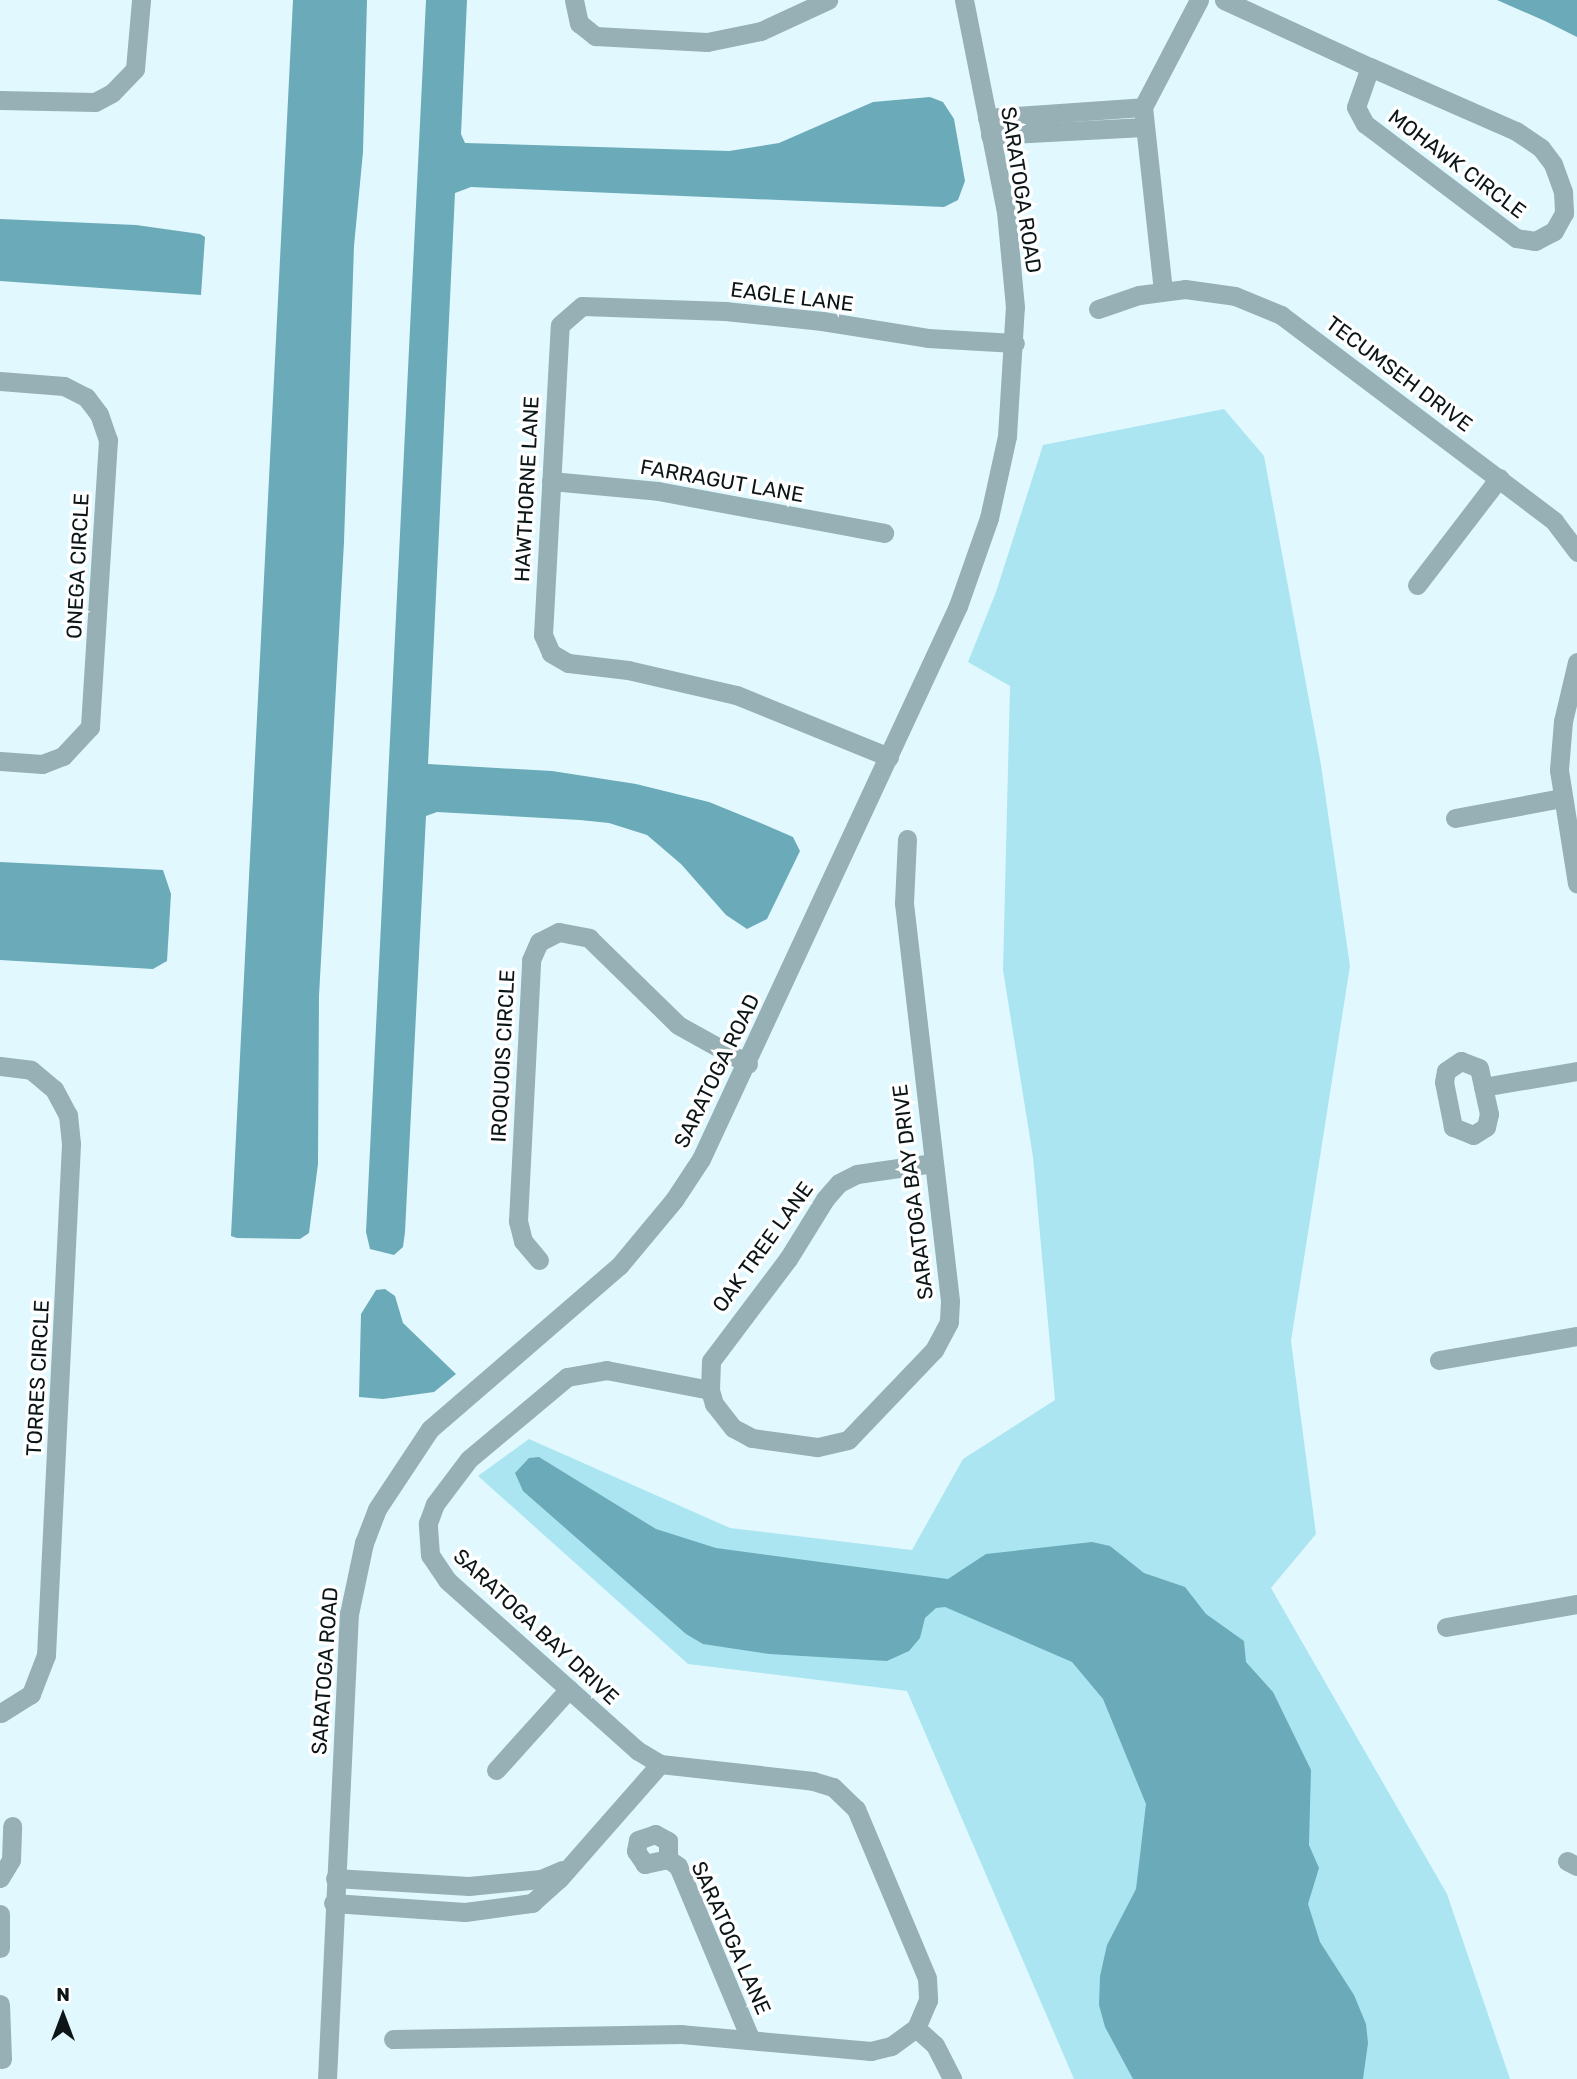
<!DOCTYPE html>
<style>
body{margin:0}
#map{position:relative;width:1577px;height:2079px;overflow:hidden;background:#e1f9fe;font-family:Rubik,sans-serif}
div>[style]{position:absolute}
.green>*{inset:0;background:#abe5f2}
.water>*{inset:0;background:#6baab8}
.minor>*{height:19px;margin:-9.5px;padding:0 9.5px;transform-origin:9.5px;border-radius:9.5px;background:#96b0b6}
span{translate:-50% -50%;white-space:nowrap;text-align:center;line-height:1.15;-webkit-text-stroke:7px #fff;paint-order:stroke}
.street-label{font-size:21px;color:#0c1517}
.north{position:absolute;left:28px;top:1981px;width:70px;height:70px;-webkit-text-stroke:5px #fff;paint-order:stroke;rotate:0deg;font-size:19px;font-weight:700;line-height:28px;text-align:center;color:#0c1517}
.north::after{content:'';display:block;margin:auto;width:24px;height:32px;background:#0c1517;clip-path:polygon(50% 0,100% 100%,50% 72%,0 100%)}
</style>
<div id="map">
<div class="green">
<div style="clip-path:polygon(1224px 409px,1264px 456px,1321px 765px,1350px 966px,1291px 1341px,1316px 1534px,1271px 1588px,1447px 1894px,1510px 2079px,1074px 2079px,907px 1691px,688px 1664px,478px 1476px,529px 1439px,730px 1528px,912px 1550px,963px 1459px,1055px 1400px,1033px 1157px,1003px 970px,1010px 686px,968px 662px,996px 592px,1043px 445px)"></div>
</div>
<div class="water">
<div style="clip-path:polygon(293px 0,367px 0,363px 152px,354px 246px,344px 542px,319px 996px,318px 1164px,309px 1233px,300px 1239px,237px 1238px,231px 1236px)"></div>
<div style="clip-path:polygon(426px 0,467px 0,461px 134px,465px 143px,729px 151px,779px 143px,873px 102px,930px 97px,943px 102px,954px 119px,965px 181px,958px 200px,944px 207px,471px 187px,455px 193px,428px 764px,552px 771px,636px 784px,709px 802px,763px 824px,793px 837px,800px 851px,767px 919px,747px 929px,726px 915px,681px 864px,647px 835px,609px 823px,580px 820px,437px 812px,426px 816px,405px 1232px,403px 1247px,394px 1255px,370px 1249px,366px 1232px)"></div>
<div style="clip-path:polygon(1497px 0,1577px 0,1577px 37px,1545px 21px)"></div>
<div style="clip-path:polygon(0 219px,136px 225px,200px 234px,205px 237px,201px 295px,0 281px)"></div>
<div style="clip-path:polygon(0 862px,163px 870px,171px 894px,167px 961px,153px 969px,0 960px)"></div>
<div style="clip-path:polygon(385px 1289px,395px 1296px,403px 1323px,456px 1374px,434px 1392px,383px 1399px,359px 1397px,361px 1314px,376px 1290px)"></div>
<div style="clip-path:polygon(539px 1457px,656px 1529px,716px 1548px,948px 1579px,986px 1554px,1092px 1542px,1110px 1546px,1144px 1573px,1185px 1587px,1206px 1614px,1244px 1641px,1246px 1662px,1273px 1692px,1311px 1770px,1309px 1845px,1319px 1868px,1308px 1904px,1320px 1942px,1354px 1995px,1366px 2024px,1368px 2043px,1363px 2079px,1133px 2079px,1105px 2027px,1099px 2005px,1100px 1976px,1107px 1945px,1136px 1889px,1146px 1804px,1103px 1699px,1072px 1662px,945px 1607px,936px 1608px,925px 1618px,920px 1638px,909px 1651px,887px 1661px,769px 1654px,703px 1644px,686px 1634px,523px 1491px,515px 1473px,529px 1458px)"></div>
</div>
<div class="minor">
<div style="left:574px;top:0;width:24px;rotate:78deg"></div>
<div style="left:579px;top:23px;width:21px;rotate:39deg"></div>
<div style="left:595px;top:36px;width:112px;rotate:3.1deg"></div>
<div style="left:707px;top:42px;width:55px;rotate:-11.5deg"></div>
<div style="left:761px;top:31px;width:74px;rotate:-24.8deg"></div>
<div style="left:1224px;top:0;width:161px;rotate:24.7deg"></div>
<div style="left:1370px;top:67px;width:159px;rotate:23.7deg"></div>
<div style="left:1516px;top:131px;width:30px;rotate:34deg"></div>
<div style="left:1541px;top:148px;width:20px;rotate:53deg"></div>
<div style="left:1553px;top:164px;width:30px;rotate:70deg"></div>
<div style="left:1563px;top:192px;width:21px;rotate:87deg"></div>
<div style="left:1564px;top:213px;width:21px;rotate:119deg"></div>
<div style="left:1554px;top:231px;width:21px;rotate:152deg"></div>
<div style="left:1535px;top:241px;width:19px;rotate:-171deg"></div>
<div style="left:1516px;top:238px;width:189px;rotate:-142.9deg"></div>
<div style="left:1365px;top:124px;width:19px;rotate:-118deg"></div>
<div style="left:1356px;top:107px;width:42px;rotate:-70.7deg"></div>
<div style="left:0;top:100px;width:95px;rotate:1.2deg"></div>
<div style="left:95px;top:102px;width:19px;rotate:-28deg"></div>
<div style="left:112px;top:93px;width:33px;rotate:-46deg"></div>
<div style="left:135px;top:69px;width:69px;rotate:-85deg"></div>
<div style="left:987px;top:118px;width:156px;rotate:-4deg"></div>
<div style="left:990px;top:135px;width:154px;rotate:-3deg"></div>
<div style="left:1163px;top:291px;width:185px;rotate:-96.2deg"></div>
<div style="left:1143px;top:107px;width:121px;rotate:-62.4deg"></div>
<div style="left:1098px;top:309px;width:43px;rotate:-18.9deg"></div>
<div style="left:1139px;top:295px;width:46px;rotate:-7.4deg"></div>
<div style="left:1185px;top:289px;width:50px;rotate:8deg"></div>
<div style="left:1235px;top:296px;width:50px;rotate:22.4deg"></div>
<div style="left:1281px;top:315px;width:342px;rotate:37deg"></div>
<div style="left:1554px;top:521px;width:39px;rotate:53deg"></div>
<div style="left:0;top:381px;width:64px;rotate:4.5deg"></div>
<div style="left:64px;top:386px;width:25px;rotate:27deg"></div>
<div style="left:86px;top:397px;width:21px;rotate:53deg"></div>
<div style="left:99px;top:414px;width:28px;rotate:71deg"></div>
<div style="left:108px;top:440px;width:288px;rotate:93.6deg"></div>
<div style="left:90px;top:727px;width:40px;rotate:133deg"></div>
<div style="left:63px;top:756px;width:22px;rotate:159deg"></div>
<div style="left:42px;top:764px;width:42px;rotate:-175.9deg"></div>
<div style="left:551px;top:481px;width:107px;rotate:5.3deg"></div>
<div style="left:658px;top:491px;width:230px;rotate:10.5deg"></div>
<div style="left:1417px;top:585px;width:135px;rotate:-52.5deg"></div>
<div style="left:1577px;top:662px;width:61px;rotate:103.3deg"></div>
<div style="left:1563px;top:721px;width:49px;rotate:94.7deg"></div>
<div style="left:1559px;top:770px;width:115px;rotate:81deg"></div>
<div style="left:889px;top:757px;width:165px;rotate:-157.9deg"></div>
<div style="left:736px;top:695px;width:111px;rotate:-167deg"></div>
<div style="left:628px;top:670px;width:60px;rotate:-173.3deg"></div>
<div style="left:568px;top:663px;width:20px;rotate:-150deg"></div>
<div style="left:551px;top:653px;width:20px;rotate:-114deg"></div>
<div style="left:543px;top:635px;width:310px;rotate:-86.9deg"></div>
<div style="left:560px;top:325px;width:29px;rotate:-41deg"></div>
<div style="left:582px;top:306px;width:143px;rotate:2deg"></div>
<div style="left:725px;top:311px;width:98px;rotate:5.9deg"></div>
<div style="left:822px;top:321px;width:107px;rotate:9.1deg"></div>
<div style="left:928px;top:338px;width:87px;rotate:3.3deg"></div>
<div style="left:1455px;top:818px;width:109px;rotate:-10.6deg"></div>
<div style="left:907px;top:839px;width:64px;rotate:92.7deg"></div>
<div style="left:904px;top:903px;width:401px;rotate:83.4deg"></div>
<div style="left:950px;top:1301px;width:21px;rotate:93deg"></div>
<div style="left:949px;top:1322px;width:32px;rotate:118deg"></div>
<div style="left:934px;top:1350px;width:124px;rotate:133.7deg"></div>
<div style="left:848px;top:1440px;width:32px;rotate:167deg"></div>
<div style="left:817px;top:1447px;width:66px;rotate:-172.1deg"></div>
<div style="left:752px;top:1438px;width:21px;rotate:-152deg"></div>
<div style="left:733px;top:1428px;width:31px;rotate:-128deg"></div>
<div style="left:714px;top:1404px;width:15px;rotate:-106deg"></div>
<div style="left:710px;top:1390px;width:29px;rotate:-88deg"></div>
<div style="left:711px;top:1361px;width:128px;rotate:-53deg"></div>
<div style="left:788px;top:1259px;width:70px;rotate:-58.3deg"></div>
<div style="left:825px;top:1199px;width:21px;rotate:-49deg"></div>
<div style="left:839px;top:1183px;width:20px;rotate:-27deg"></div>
<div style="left:857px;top:1174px;width:77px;rotate:-8.2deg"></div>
<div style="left:1461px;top:1061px;width:19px;rotate:21deg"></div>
<div style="left:1479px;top:1068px;width:47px;rotate:77.7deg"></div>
<div style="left:1489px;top:1114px;width:13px;rotate:103deg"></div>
<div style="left:1486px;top:1127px;width:15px;rotate:148deg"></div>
<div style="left:1473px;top:1135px;width:22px;rotate:-158deg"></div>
<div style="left:1453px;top:1127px;width:46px;rotate:-101.3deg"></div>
<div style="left:1444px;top:1082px;width:11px;rotate:-80deg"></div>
<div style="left:1446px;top:1071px;width:18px;rotate:-34deg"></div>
<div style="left:0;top:1066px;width:31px;rotate:7deg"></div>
<div style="left:31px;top:1070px;width:30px;rotate:40deg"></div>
<div style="left:54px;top:1089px;width:30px;rotate:62deg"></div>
<div style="left:68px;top:1115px;width:29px;rotate:84deg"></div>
<div style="left:71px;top:1144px;width:512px;rotate:92.8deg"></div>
<div style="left:46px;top:1655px;width:42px;rotate:111deg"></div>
<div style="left:31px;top:1694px;width:36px;rotate:148deg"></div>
<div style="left:1483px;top:1087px;width:95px;rotate:-9.7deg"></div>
<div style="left:539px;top:1260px;width:25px;rotate:-130deg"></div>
<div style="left:523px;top:1241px;width:21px;rotate:-104deg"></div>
<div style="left:518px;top:1221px;width:261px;rotate:-87.1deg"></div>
<div style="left:531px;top:960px;width:20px;rotate:-66deg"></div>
<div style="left:539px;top:942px;width:22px;rotate:-27deg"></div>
<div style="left:559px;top:932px;width:31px;rotate:11deg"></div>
<div style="left:589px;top:938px;width:124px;rotate:44.3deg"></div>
<div style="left:678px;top:1025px;width:80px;rotate:29.1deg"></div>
<div style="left:1439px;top:1360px;width:140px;rotate:-9.9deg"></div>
<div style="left:1446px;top:1627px;width:133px;rotate:-10deg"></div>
<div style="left:660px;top:1764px;width:26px;rotate:-149deg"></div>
<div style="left:638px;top:1751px;width:256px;rotate:-138.2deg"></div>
<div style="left:447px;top:1580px;width:30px;rotate:-124deg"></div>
<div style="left:430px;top:1555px;width:32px;rotate:-94deg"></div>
<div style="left:428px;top:1523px;width:20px;rotate:-70deg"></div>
<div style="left:435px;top:1504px;width:56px;rotate:-52.9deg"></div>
<div style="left:469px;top:1459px;width:128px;rotate:-39.9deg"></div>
<div style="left:567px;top:1377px;width:40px;rotate:-10deg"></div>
<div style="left:606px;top:1370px;width:106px;rotate:10.9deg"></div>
<div style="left:496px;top:1770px;width:109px;rotate:-48deg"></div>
<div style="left:668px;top:1859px;width:24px;rotate:168deg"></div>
<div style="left:645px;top:1864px;width:16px;rotate:-125deg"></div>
<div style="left:636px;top:1851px;width:11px;rotate:-80deg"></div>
<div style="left:638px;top:1840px;width:18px;rotate:-19deg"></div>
<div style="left:655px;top:1834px;width:15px;rotate:28deg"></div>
<div style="left:668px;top:1841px;width:18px;rotate:90deg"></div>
<div style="left:668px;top:1859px;width:12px;rotate:35deg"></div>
<div style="left:678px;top:1866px;width:186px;rotate:67.3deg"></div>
<div style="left:1567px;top:1861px;width:11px;rotate:27deg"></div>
<div style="left:0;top:1878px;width:21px;rotate:-59deg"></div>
<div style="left:11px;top:1860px;width:34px;rotate:-88deg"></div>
<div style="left:335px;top:1878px;width:134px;rotate:3.4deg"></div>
<div style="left:469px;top:1886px;width:72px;rotate:-5.6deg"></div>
<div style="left:541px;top:1879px;width:23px;rotate:-23deg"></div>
<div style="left:333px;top:1903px;width:132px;rotate:3.9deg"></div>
<div style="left:465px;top:1912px;width:68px;rotate:-7.7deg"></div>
<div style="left:532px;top:1903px;width:36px;rotate:-42deg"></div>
<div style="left:559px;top:1879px;width:153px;rotate:-48.7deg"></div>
<div style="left:660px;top:1764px;width:154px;rotate:6.3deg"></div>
<div style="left:813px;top:1781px;width:21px;rotate:17deg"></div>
<div style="left:833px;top:1787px;width:32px;rotate:44deg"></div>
<div style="left:856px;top:1809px;width:183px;rotate:67.2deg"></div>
<div style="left:927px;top:1978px;width:22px;rotate:87deg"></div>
<div style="left:928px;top:2000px;width:30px;rotate:113deg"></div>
<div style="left:916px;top:2028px;width:31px;rotate:144deg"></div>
<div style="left:891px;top:2046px;width:21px;rotate:166deg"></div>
<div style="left:871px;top:2051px;width:190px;rotate:-174.9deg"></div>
<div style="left:682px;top:2034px;width:289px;rotate:179deg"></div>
<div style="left:0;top:1914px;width:34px;rotate:90deg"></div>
<div style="left:0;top:2004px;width:55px;rotate:87.9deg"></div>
<div style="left:916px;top:2028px;width:25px;rotate:42deg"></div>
<div style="left:935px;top:2045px;width:38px;rotate:63deg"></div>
<div style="left:327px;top:2079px;width:466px;rotate:-87.3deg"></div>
<div style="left:349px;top:1614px;width:73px;rotate:-78.1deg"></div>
<div style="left:364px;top:1543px;width:36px;rotate:-69deg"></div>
<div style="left:377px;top:1509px;width:96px;rotate:-56.5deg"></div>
<div style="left:430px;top:1429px;width:250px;rotate:-40.8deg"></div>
<div style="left:619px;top:1266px;width:86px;rotate:-50.2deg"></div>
<div style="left:674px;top:1200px;width:49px;rotate:-56.6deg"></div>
<div style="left:701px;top:1159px;width:610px;rotate:-65.07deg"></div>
<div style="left:958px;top:606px;width:93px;rotate:-70.6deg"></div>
<div style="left:989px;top:518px;width:84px;rotate:-77.6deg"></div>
<div style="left:1007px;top:436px;width:129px;rotate:-86.5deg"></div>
<div style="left:1015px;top:307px;width:95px;rotate:-95.4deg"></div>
<div style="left:1006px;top:212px;width:216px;rotate:-101.2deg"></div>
</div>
<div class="street-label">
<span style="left:1457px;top:164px;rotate:37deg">MOHAWK CIRCLE</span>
<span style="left:1021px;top:190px;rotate:81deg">SARATOGA ROAD</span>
<span style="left:792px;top:297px;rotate:7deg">EAGLE LANE</span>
<span style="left:1399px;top:374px;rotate:37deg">TECUMSEH DRIVE</span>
<span style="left:722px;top:481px;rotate:10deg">FARRAGUT LANE</span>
<span style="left:527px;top:489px;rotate:-87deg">HAWTHORNE LANE</span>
<span style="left:78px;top:566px;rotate:-87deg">ONEGA CIRCLE</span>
<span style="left:503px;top:1056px;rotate:-87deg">IROQUOIS CIRCLE</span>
<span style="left:717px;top:1071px;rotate:-64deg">SARATOGA ROAD</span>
<span style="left:913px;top:1192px;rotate:-97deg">SARATOGA BAY DRIVE</span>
<span style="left:763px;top:1247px;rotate:-54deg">OAK TREE LANE</span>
<span style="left:38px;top:1378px;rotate:-87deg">TORRES CIRCLE</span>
<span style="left:536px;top:1627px;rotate:43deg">SARATOGA BAY DRIVE</span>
<span style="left:325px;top:1671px;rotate:-86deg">SARATOGA ROAD</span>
<span style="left:731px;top:1938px;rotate:66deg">SARATOGA LANE</span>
</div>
<div class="north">N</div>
</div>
